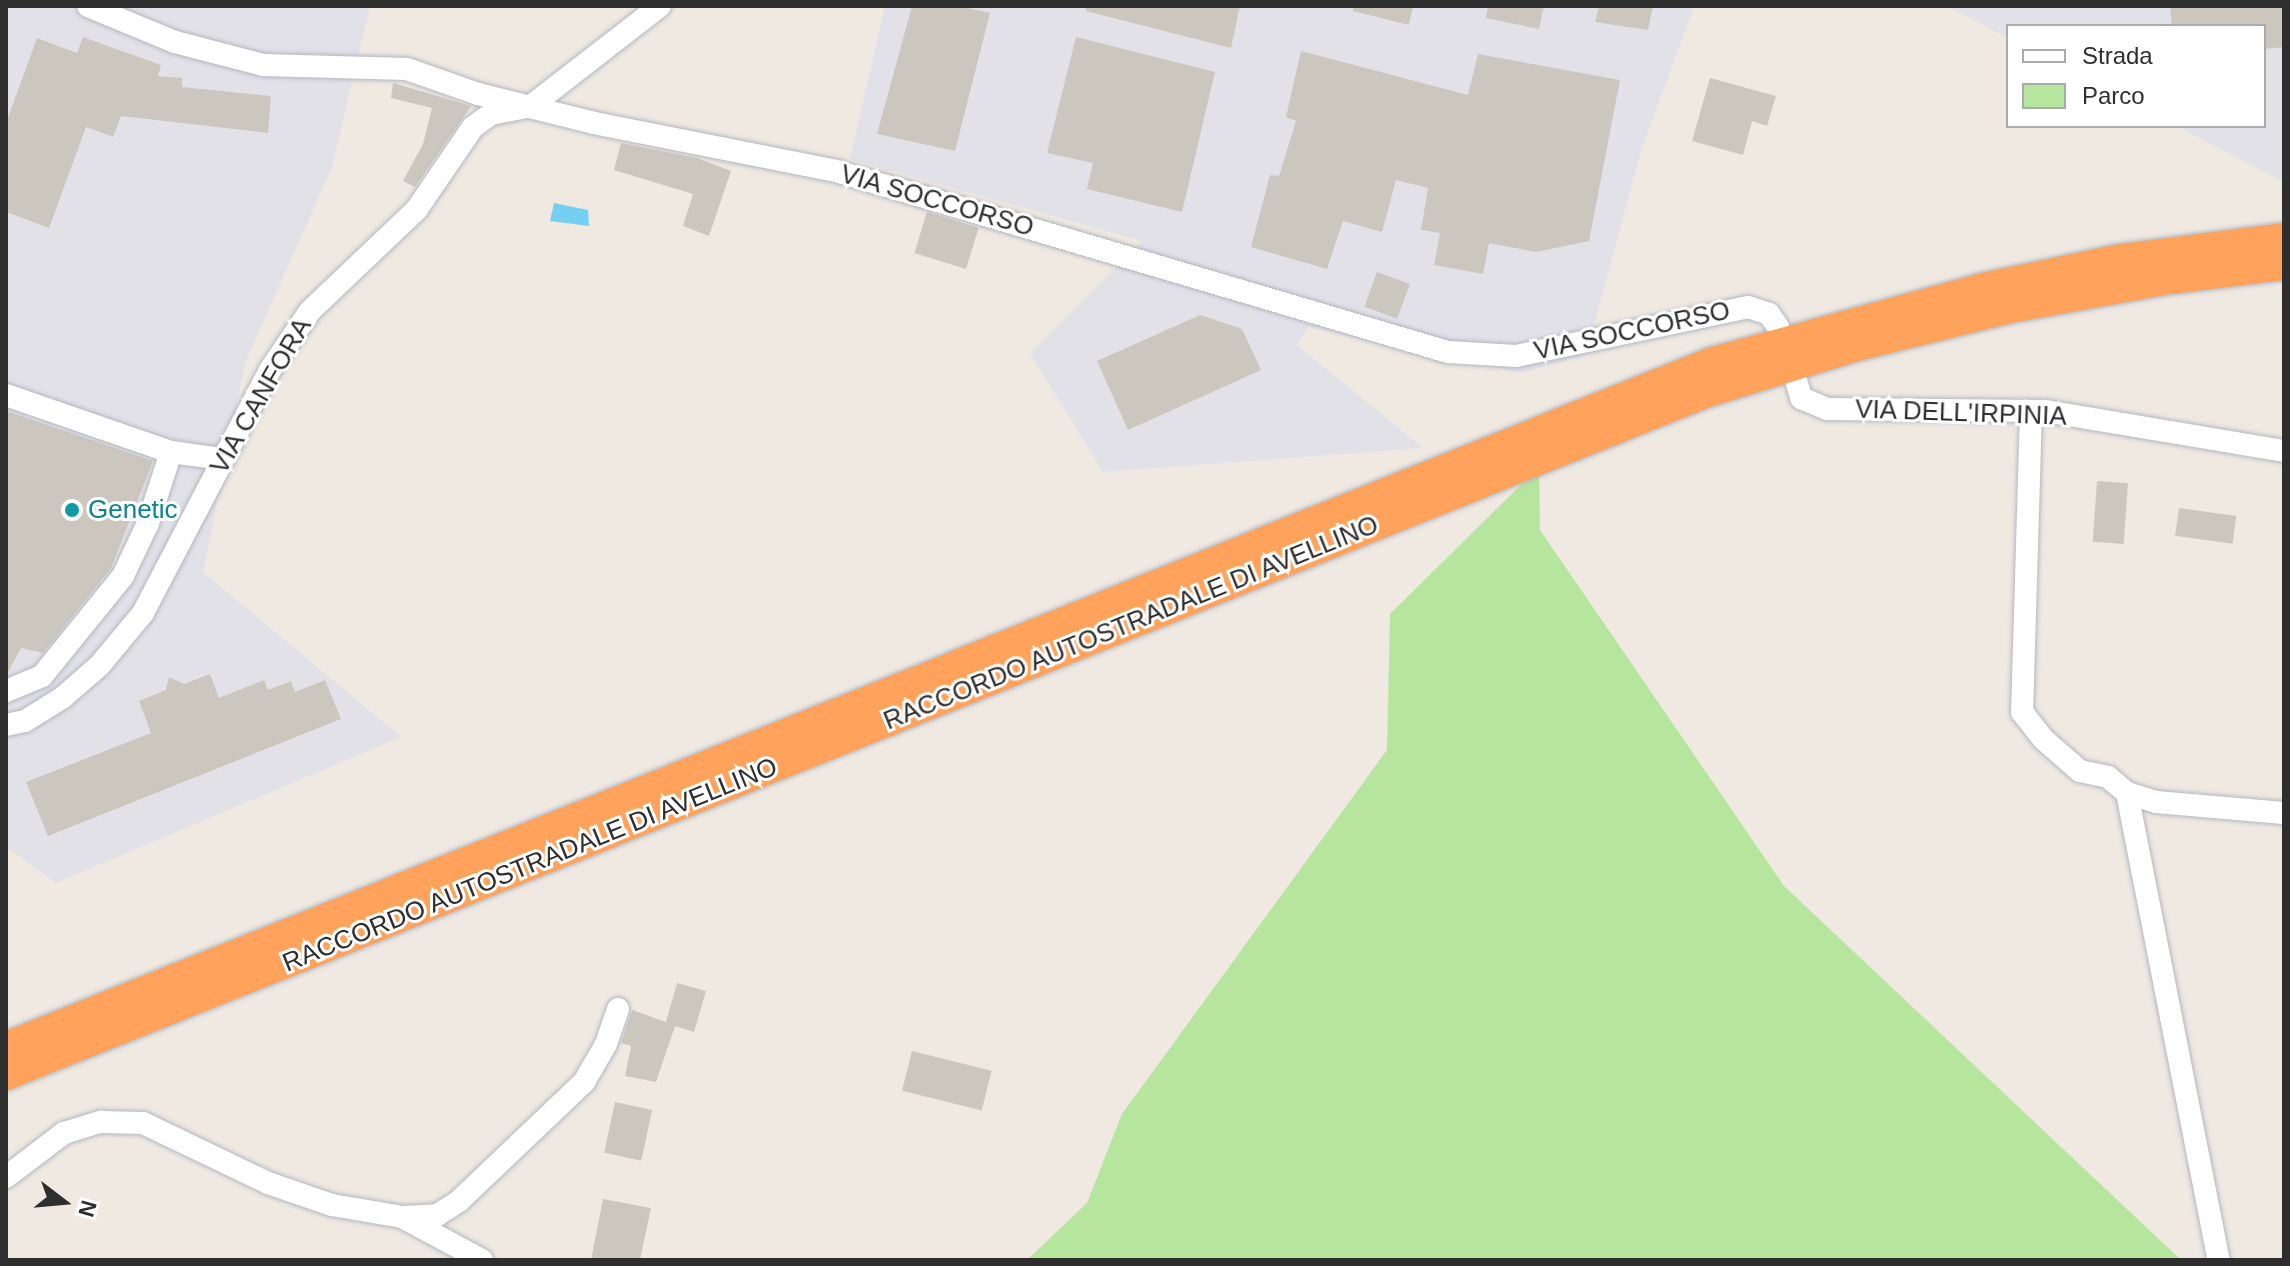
<!DOCTYPE html>
<style>
body{margin:0}
#map{position:relative;width:2290px;height:1266px;overflow:hidden;background:#efe9e1;font-family:Arial,sans-serif}
div>[style]{position:absolute}
.industrial>*{inset:0;background:#e3e1e8}
.green>*{inset:0;background:#b6e59e}
.water>*{inset:0;background:#75cff0}
.building>*{inset:0;background:#cbc7bf;transform-origin:0 0}
.roads{filter:drop-shadow(0 0 2px #b4b7c1) drop-shadow(0 0 2px #b4b7c1)}
.minor>*{height:22px;margin:-11px;padding:0 11px;transform-origin:11px;border-radius:11px;background:#fff}
.highway>*{height:30px;margin:-15px;padding:0 15px;transform-origin:15px;border-radius:15px;background:#ffa35c}
.dots>*{width:22px;height:22px;translate:-50% -50%;box-sizing:border-box;border:4px solid #fff;border-radius:50%}
span{translate:-50% -50%;white-space:nowrap;text-align:center;line-height:1.15;-webkit-text-stroke:6px #fff;paint-order:stroke}
.street-label{font-size:26px;color:#2e2e2e}
.culture-label{font-size:26px;color:#0d838f}
.left{translate:0 -50%;text-align:left}
.frame{position:absolute;inset:0;border:8px solid #2e2e2e;pointer-events:none}
.legend{position:absolute;left:2006px;top:24px;width:260px;height:104px;box-sizing:border-box;background:#fff;border:2px solid #ababab;margin:0;padding:10px 14px;list-style:none;font-size:24px;color:#2e2e2e}
.legend li{display:flex;align-items:center;gap:16px;height:40px}
.legend b{width:40px;border:2px solid #ababab}
.north{position:absolute;left:24px;top:1162px;width:80px;height:80px;-webkit-text-stroke:6px #fff;paint-order:stroke;rotate:106deg;font-size:22px;font-weight:700;line-height:32px;text-align:center;color:#2e2e2e}
.north::after{content:'';display:block;margin:auto;width:28px;height:36px;background:#2e2e2e;clip-path:polygon(50% 0,100% 100%,50% 72%,0 100%)}
</style>
<div id="map">
<div class="industrial">
<div style="clip-path:polygon(6px 6px,370px 6px,332px 167px,245px 363px,203px 572px,401px 737px,56px 883px,6px 847px)"></div>
<div style="clip-path:polygon(885px 6px,1694px 6px,1641px 151px,1586px 355px,1521px 373px,1308px 327px,1297px 345px,1423px 448px,1103px 472px,1030px 353px,1142px 241px,850px 159px)"></div>
<div style="clip-path:polygon(1946px 6px,2284px 6px,2284px 182px,2176px 126px,2264px 126px,2264px 26px,2008px 26px,2008px 38px)"></div>
</div>
<div class="green">
<div style="clip-path:polygon(1539px 467px,1540px 530px,1784px 886px,2181px 1260px,1027px 1260px,1087px 1203px,1122px 1114px,1387px 750px,1390px 614px)"></div>
</div>
<div class="water">
<div style="clip-path:polygon(554px 203px,588px 210px,589px 226px,550px 221px)"></div>
</div>
<div class="building">
<div style="clip-path:polygon(912px 6px,959px 6px,990px 13px,955px 151px,877px 134px)"></div>
<div style="clip-path:polygon(1086px 6px,1240px 6px,1231px 48px,1086px 11px)"></div>
<div style="clip-path:polygon(1353px 6px,1413px 6px,1409px 25px,1353px 11px)"></div>
<div style="clip-path:polygon(1488px 6px,1544px 6px,1539px 29px,1486px 18px)"></div>
<div style="clip-path:polygon(1599px 6px,1653px 6px,1648px 30px,1595px 22px)"></div>
<div style="clip-path:polygon(2170px 6px,2284px 6px,2284px 47px,2264px 49px,2264px 26px,2172px 26px)"></div>
<div style="clip-path:polygon(83px 37px,161px 65px,158px 76px,182px 78px,182px 87px,271px 96px,268px 133px,121px 116px,113px 137px,86px 127px,49px 228px,6px 212px,6px 123px,37px 38px,77px 53px)"></div>
<div style="clip-path:polygon(1076px 37px,1215px 72px,1182px 212px,1087px 189px,1093px 163px,1047px 153px)"></div>
<div style="clip-path:polygon(1301px 51px,1468px 95px,1478px 54px,1620px 80px,1589px 241px,1536px 252px,1489px 243px,1483px 274px,1434px 265px,1440px 233px,1421px 230px,1428px 188px,1396px 180px,1382px 232px,1343px 221px,1327px 269px,1251px 247px,1270px 175px,1279px 176px,1296px 121px,1286px 117px)"></div>
<div style="clip-path:polygon(1710px 78px,1776px 96px,1767px 126px,1752px 121px,1743px 155px,1692px 141px)"></div>
<div style="clip-path:polygon(393px 83px,471px 106px,415px 187px,403px 181px,423px 144px,432px 108px,391px 98px)"></div>
<div style="clip-path:polygon(621px 143px,697px 158px,731px 171px,709px 236px,683px 226px,693px 194px,614px 170px)"></div>
<div style="left:927px;top:212px;width:54px;height:43px;rotate:17deg"></div>
<div style="left:1377px;top:272px;width:35px;height:37px;rotate:20deg"></div>
<div style="clip-path:polygon(1200px 315px,1242px 329px,1261px 370px,1128px 430px,1097px 361px)"></div>
<div style="clip-path:polygon(6px 411px,153px 461px,111px 568px,43px 653px,21px 648px,6px 676px)"></div>
<div style="left:2097px;top:481px;width:31px;height:61px;rotate:4deg"></div>
<div style="left:2179px;top:508px;width:58px;height:28px;rotate:8deg"></div>
<div style="clip-path:polygon(210px 674px,219px 698px,264px 680px,268px 690px,291px 681px,295px 692px,325px 680px,341px 719px,48px 836px,26px 782px,151px 733px,139px 701px,166px 690px,169px 677px,184px 684px)"></div>
<div style="clip-path:polygon(677px 983px,706px 991px,694px 1032px,675px 1026px,656px 1082px,625px 1076px,631px 1046px,621px 1043px,632px 1010px,666px 1022px)"></div>
<div style="left:912px;top:1051px;width:82px;height:41px;rotate:14deg"></div>
<div style="left:615px;top:1102px;width:38px;height:52px;rotate:12deg"></div>
<div style="clip-path:polygon(603px 1199px,651px 1208px,640px 1260px,591px 1260px)"></div>
</div>
<div class="roads">
<div class="minor">
<div style="left:88px;top:6px;width:94px;rotate:22.5deg"></div>
<div style="left:175px;top:42px;width:91px;rotate:14.6deg"></div>
<div style="left:263px;top:65px;width:144px;rotate:1.6deg"></div>
<div style="left:407px;top:69px;width:75px;rotate:19.4deg"></div>
<div style="left:478px;top:94px;width:120px;rotate:14deg"></div>
<div style="left:594px;top:123px;width:247px;rotate:11.2deg"></div>
<div style="left:836px;top:171px;width:638px;rotate:16.48deg"></div>
<div style="left:1448px;top:352px;width:68px;rotate:3.4deg"></div>
<div style="left:1516px;top:356px;width:237px;rotate:-11.9deg"></div>
<div style="left:1748px;top:307px;width:22px;rotate:18deg"></div>
<div style="left:1769px;top:314px;width:16px;rotate:55deg"></div>
<div style="left:1796px;top:380px;width:19px;rotate:74deg"></div>
<div style="left:1801px;top:398px;width:28px;rotate:23deg"></div>
<div style="left:1827px;top:409px;width:218px;rotate:0.5deg"></div>
<div style="left:2045px;top:411px;width:242px;rotate:9.5deg"></div>
<div style="left:6px;top:395px;width:175px;rotate:19.1deg"></div>
<div style="left:171px;top:452px;width:75px;rotate:107.9deg"></div>
<div style="left:148px;top:523px;width:59px;rotate:115.3deg"></div>
<div style="left:123px;top:576px;width:129px;rotate:129deg"></div>
<div style="left:42px;top:676px;width:39px;rotate:157deg"></div>
<div style="left:2031px;top:411px;width:301px;rotate:91.7deg"></div>
<div style="left:2022px;top:712px;width:34px;rotate:52deg"></div>
<div style="left:2043px;top:739px;width:49px;rotate:40.9deg"></div>
<div style="left:2080px;top:771px;width:29px;rotate:12deg"></div>
<div style="left:2108px;top:777px;width:25px;rotate:40deg"></div>
<div style="left:2127px;top:793px;width:30px;rotate:17deg"></div>
<div style="left:2156px;top:802px;width:128px;rotate:4.9deg"></div>
<div style="left:171px;top:452px;width:51px;rotate:7.8deg"></div>
<div style="left:6px;top:725px;width:19px;rotate:-12deg"></div>
<div style="left:25px;top:721px;width:44px;rotate:-31.9deg"></div>
<div style="left:62px;top:698px;width:49px;rotate:-40.9deg"></div>
<div style="left:99px;top:666px;width:69px;rotate:-50.3deg"></div>
<div style="left:143px;top:613px;width:274px;rotate:-62.4deg"></div>
<div style="left:270px;top:370px;width:71px;rotate:-55.9deg"></div>
<div style="left:310px;top:311px;width:148px;rotate:-43.6deg"></div>
<div style="left:417px;top:209px;width:99px;rotate:-55.7deg"></div>
<div style="left:473px;top:127px;width:22px;rotate:-36deg"></div>
<div style="left:491px;top:114px;width:41px;rotate:-11.3deg"></div>
<div style="left:531px;top:106px;width:163px;rotate:-37.8deg"></div>
<div style="left:2127px;top:793px;width:476px;rotate:78.9deg"></div>
<div style="left:6px;top:1177px;width:73px;rotate:-37.2deg"></div>
<div style="left:64px;top:1133px;width:39px;rotate:-17deg"></div>
<div style="left:101px;top:1122px;width:42px;rotate:1.4deg"></div>
<div style="left:143px;top:1123px;width:139px;rotate:25.6deg"></div>
<div style="left:268px;top:1183px;width:68px;rotate:19deg"></div>
<div style="left:332px;top:1205px;width:71px;rotate:9.7deg"></div>
<div style="left:402px;top:1217px;width:91px;rotate:28.3deg"></div>
<div style="left:404px;top:1217px;width:33px;rotate:-3deg"></div>
<div style="left:437px;top:1215px;width:26px;rotate:-32deg"></div>
<div style="left:459px;top:1201px;width:173px;rotate:-43.6deg"></div>
<div style="left:584px;top:1082px;width:44px;rotate:-59.9deg"></div>
<div style="left:606px;top:1044px;width:37px;rotate:-71deg"></div>
</div>
<div class="highway">
<div style="left:6px;top:1047px;width:1839px;rotate:-21.87deg"></div>
<div style="left:1713px;top:362px;width:276px;rotate:-15.3deg"></div>
<div style="left:1979px;top:289px;width:139px;rotate:-12deg"></div>
<div style="left:2115px;top:260px;width:170px;rotate:-7.4deg"></div>
<div style="left:6px;top:1075px;width:1834px;rotate:-21.87deg"></div>
<div style="left:1708px;top:392px;width:156px;rotate:-17.2deg"></div>
<div style="left:1857px;top:346px;width:158px;rotate:-13.9deg"></div>
<div style="left:2010px;top:308px;width:163px;rotate:-10.3deg"></div>
<div style="left:2170px;top:279px;width:115px;rotate:-7deg"></div>
</div>
</div>
<div class="dots">
<div style="left:72px;top:510px;background:#0f9aa8"></div>
</div>
<div class="street-label">
<span style="left:937px;top:201px;rotate:16deg">VIA SOCCORSO</span>
<span style="left:1632px;top:331px;rotate:-12deg">VIA SOCCORSO</span>
<span style="left:261px;top:396px;rotate:-60deg">VIA CANFORA</span>
<span style="left:1961px;top:413px;rotate:2deg">VIA DELL'IRPINIA</span>
<span style="left:1131px;top:623px;rotate:-22deg">RACCORDO AUTOSTRADALE DI AVELLINO</span>
<span style="left:530px;top:865px;rotate:-22deg">RACCORDO AUTOSTRADALE DI AVELLINO</span>
</div>
<div class="culture-label">
<span class="left" style="left:88px;top:510px">Genetic</span>
</div>
<div class="frame"></div>
<ul class="legend">
<li><b style="height:10px;background:#fff"></b>Strada</li>
<li><b style="height:22px;background:#b6e59e"></b>Parco</li>
</ul>
<div class="north">N</div>
</div>
